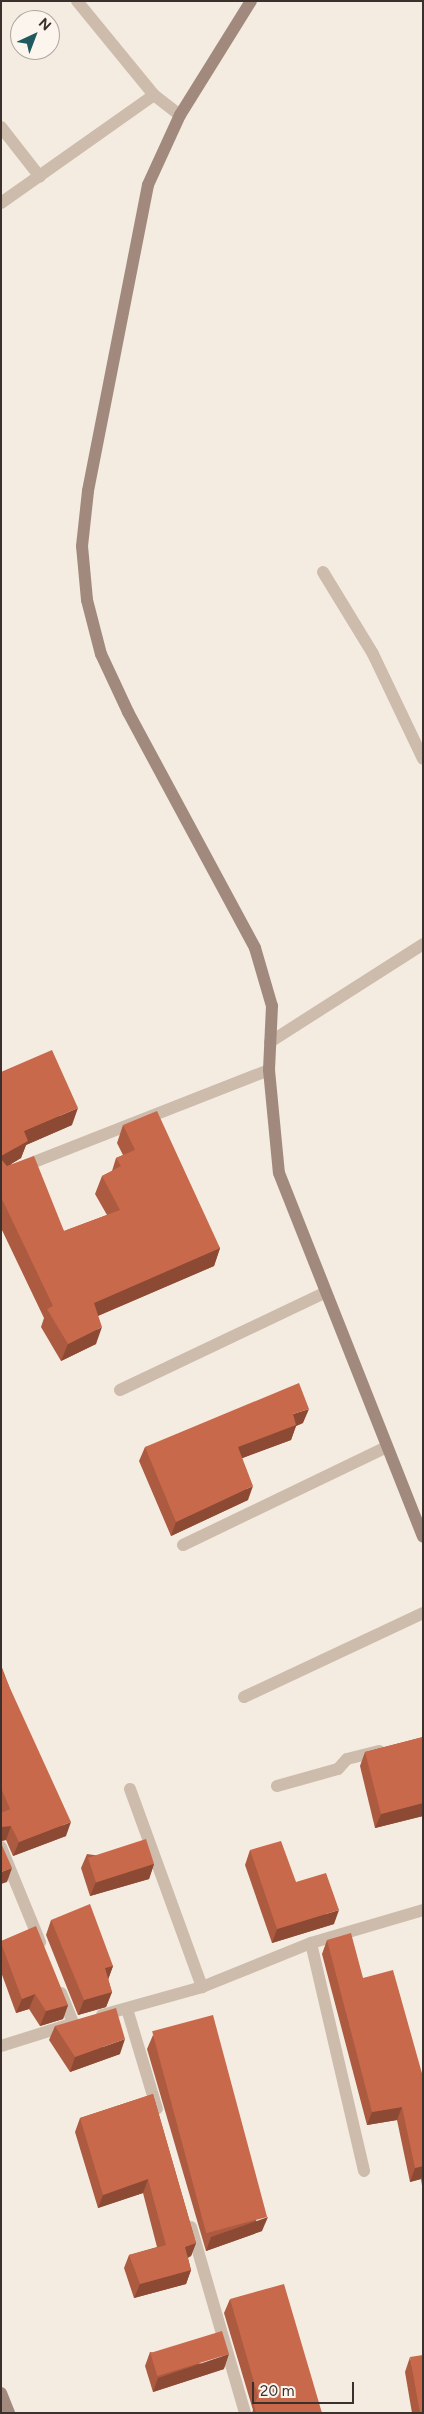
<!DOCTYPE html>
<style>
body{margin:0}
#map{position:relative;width:424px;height:2414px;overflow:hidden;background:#f4ebe1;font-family:Figtree,sans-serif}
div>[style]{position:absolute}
.lane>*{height:12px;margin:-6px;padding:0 6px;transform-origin:6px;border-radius:6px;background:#cdbbac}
.street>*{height:12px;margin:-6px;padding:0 6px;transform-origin:6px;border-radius:6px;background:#cdbbac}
.secondary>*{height:12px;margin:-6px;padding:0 6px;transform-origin:6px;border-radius:6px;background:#a18a7d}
.wall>*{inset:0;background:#ac5a40}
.shaded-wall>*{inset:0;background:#8c4a34}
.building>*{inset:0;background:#c8694b;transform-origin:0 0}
span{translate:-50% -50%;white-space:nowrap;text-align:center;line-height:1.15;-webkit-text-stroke:4.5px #fbf5ee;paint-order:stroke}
.frame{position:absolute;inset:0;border:2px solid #3b302b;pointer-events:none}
.north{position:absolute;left:10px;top:10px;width:50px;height:50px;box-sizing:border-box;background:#fbf5ee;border:1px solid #aea6a0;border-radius:50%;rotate:43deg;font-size:14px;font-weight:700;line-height:20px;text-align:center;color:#3b302b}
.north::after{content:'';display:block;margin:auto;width:18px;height:22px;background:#1f5a5e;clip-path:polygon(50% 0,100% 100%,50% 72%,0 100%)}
.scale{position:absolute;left:252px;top:2382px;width:102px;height:22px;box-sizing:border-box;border:2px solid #3b302b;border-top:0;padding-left:6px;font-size:15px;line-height:18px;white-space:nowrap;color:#3b302b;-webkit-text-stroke:4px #fbf5ee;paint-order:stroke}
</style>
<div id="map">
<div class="lane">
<div style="left:323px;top:572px;width:96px;rotate:58.6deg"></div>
<div style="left:373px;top:654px;width:116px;rotate:64.5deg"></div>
<div style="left:270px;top:1042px;width:182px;rotate:-32.6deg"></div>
<div style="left:120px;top:1390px;width:228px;rotate:-25.4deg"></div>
<div style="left:183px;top:1545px;width:226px;rotate:-25.7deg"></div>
<div style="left:244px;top:1697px;width:198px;rotate:-25.1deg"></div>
<div style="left:277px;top:1786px;width:63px;rotate:-15.6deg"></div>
<div style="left:338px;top:1769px;width:13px;rotate:-48deg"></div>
<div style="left:347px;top:1759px;width:33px;rotate:-14deg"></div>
<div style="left:130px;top:1789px;width:211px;rotate:70deg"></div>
<div style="left:1px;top:1847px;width:103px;rotate:67.7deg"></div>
<div style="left:311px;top:1943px;width:234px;rotate:76.9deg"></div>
<div style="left:61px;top:1993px;width:32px;rotate:68deg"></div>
</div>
<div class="street">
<div style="left:77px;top:1px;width:122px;rotate:50.7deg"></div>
<div style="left:154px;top:95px;width:33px;rotate:38deg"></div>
<div style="left:1px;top:127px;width:63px;rotate:52deg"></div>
<div style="left:1px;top:203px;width:187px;rotate:-35.2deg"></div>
<div style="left:1px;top:1175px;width:288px;rotate:-21.4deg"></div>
<div style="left:127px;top:2009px;width:104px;rotate:73.3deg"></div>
<div style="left:102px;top:2015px;width:104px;rotate:-15.6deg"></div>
<div style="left:202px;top:1987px;width:118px;rotate:-22deg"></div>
<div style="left:311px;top:1943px;width:117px;rotate:-16.4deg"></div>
<div style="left:1px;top:2046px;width:70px;rotate:-17.4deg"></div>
<div style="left:191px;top:2227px;width:194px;rotate:73.8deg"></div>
</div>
<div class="secondary">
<div style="left:251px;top:1px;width:134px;rotate:121.9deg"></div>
<div style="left:180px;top:115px;width:77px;rotate:114.6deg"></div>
<div style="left:148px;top:185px;width:312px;rotate:101.1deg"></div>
<div style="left:88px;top:491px;width:55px;rotate:96.2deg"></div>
<div style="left:82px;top:546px;width:54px;rotate:84.7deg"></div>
<div style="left:87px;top:600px;width:56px;rotate:75.5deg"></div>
<div style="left:101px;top:654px;width:64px;rotate:65deg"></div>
<div style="left:128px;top:712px;width:268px;rotate:61.7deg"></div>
<div style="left:255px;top:948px;width:60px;rotate:73.7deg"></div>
<div style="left:272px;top:1006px;width:64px;rotate:92.7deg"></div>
<div style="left:269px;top:1070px;width:103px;rotate:84.5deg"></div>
<div style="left:279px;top:1173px;width:391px;rotate:68.4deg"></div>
<div style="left:1px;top:2393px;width:22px;rotate:68deg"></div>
</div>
<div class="wall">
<div style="clip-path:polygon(1px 1072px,72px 1125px,26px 1145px,21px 1158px,11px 1164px,64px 1231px,107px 1215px,95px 1194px,102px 1176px,112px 1171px,116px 1158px,123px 1155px,117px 1143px,123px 1125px,220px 1248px,214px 1266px,98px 1316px,96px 1344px,61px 1361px,41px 1327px,44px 1318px,1px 1228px)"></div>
<div style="clip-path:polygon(303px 1423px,296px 1426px,291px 1440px,242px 1458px,248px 1500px,171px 1536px,139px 1461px,145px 1447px)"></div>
<div style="clip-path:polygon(1px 1665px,66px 1836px,13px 1856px,6px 1840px,1px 1841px)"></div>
<div style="clip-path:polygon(423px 1737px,423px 1816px,375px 1828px,360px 1766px,365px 1752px)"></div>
<div style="clip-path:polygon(250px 1850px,296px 1882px,334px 1924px,272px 1943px,245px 1865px)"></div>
<div style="clip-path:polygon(87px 1854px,154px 1864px,149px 1879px,90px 1896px,81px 1868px)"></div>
<div style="clip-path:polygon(51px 1920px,113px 1966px,108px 1979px,112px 1992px,106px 2007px,78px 2015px,46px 1935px)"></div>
<div style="clip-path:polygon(327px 1940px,363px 1978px,423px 2077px,423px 2192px,421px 2179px,410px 2182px,397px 2120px,367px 2125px,322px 1954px)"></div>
<div style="clip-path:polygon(1px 1941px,68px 2005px,63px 2019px,40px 2026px,29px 2009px,16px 2013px,1px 1972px)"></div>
<div style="clip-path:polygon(55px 2026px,120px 2054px,70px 2072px,49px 2040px)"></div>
<div style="clip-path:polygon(153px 2035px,262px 2231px,206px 2251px,147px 2049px)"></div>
<div style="clip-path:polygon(153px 2094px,196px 2243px,191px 2256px,188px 2258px,191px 2270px,186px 2284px,134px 2298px,124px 2268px,129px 2255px,157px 2247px,143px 2193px,98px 2208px,75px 2132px,80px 2118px)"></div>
<div style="clip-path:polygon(230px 2299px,322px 2413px,252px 2413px,253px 2410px,224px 2313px)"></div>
<div style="clip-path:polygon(150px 2352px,224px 2369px,153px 2392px,145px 2366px)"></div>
<div style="clip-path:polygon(410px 2357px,423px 2413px,412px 2413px,405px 2372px)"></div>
</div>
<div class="shaded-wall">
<div style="clip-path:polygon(78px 1108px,72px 1125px,26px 1145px,21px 1158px,1px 1170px,1px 1156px,24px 1131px)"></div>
<div style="clip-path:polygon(220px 1248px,214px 1266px,88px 1320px,94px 1303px)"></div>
<div style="clip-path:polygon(102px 1327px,96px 1344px,61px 1361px,68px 1344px)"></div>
<div style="clip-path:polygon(309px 1409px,303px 1423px,296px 1426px,291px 1440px,232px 1462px,238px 1447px,293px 1414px)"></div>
<div style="clip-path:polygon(253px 1486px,248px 1500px,171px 1536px,176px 1522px)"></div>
<div style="clip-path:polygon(423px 1803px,423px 1816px,375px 1828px,381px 1814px)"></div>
<div style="clip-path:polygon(71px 1822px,66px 1836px,13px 1856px,19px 1842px)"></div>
<div style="clip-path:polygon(11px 1826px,6px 1840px,1px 1841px,1px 1827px)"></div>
<div style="clip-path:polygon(154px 1864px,149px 1879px,90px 1896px,96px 1882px)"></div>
<div style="clip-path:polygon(12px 1868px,7px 1882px,1px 1884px,1px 1872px)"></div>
<div style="clip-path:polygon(339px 1910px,334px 1924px,272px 1943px,277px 1929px)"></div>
<div style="clip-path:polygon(113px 1966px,108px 1980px,105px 1968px)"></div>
<div style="clip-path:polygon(112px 1992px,106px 2007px,78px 2015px,84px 2000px)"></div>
<div style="clip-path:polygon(35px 1994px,29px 2009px,16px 2013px,22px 1999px)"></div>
<div style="clip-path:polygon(68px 2005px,63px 2019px,40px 2026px,46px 2011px)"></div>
<div style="clip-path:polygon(125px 2039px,120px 2054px,70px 2072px,75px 2057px)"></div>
<div style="clip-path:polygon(402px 2107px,397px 2120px,367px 2125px,372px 2112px)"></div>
<div style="clip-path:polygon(423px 2166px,423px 2174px,421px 2179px,410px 2182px,415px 2168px)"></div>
<div style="clip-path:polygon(148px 2179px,143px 2193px,98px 2208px,103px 2195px)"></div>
<div style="clip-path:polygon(268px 2217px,262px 2231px,206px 2251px,211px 2237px)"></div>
<div style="clip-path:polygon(196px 2243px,191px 2256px,180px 2260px,185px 2247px)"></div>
<div style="clip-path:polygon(191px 2270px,186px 2284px,134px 2298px,140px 2284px)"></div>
<div style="clip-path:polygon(229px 2354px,224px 2369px,153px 2392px,158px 2378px)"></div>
</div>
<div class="building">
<div style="clip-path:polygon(52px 1050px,78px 1108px,24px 1131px,28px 1141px,1px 1156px,1px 1072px)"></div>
<div style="clip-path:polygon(157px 1111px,220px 1248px,94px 1303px,102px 1327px,68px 1344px,47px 1309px,53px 1306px,1px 1197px,1px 1159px,7px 1166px,34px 1156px,64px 1231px,120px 1210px,102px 1176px,121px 1166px,116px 1158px,135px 1150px,123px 1125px)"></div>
<div style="clip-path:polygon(299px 1383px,309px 1409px,293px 1414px,296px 1425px,238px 1447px,253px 1486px,176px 1522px,145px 1447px)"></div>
<div style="clip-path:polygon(1px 1665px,4px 1675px,71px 1822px,19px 1842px,11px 1826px,1px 1827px,1px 1813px,10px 1809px,1px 1788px)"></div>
<div style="clip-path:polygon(423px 1737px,423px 1803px,381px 1814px,365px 1752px)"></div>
<div style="left:146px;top:1839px;width:26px;height:61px;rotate:72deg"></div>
<div style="clip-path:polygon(281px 1841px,296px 1882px,326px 1873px,339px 1910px,277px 1929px,250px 1850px)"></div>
<div style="clip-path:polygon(1px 1843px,12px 1868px,1px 1872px)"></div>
<div style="clip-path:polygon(90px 1904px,113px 1966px,105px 1968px,112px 1992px,84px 2000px,51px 1920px)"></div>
<div style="clip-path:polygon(36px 1926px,68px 2005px,46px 2011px,35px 1994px,22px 1999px,1px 1943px,1px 1941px)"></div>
<div style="clip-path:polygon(351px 1933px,363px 1978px,393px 1970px,423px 2077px,423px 2166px,415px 2168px,402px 2107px,372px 2112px,327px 1940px)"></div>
<div style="clip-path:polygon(116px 2008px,125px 2039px,75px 2057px,55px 2026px)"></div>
<div style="left:213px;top:2015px;width:209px;height:63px;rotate:75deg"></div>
<div style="clip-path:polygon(153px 2094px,196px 2243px,185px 2247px,191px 2270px,140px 2284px,129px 2255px,166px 2245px,148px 2179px,103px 2195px,80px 2118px)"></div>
<div style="clip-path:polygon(284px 2284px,322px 2413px,256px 2413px,254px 2405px,258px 2396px,230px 2299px)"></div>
<div style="left:222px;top:2331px;width:24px;height:75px;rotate:73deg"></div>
<div style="clip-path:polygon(423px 2355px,423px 2413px,420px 2413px,410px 2357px)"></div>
</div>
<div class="frame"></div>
<div class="north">N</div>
<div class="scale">20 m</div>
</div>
